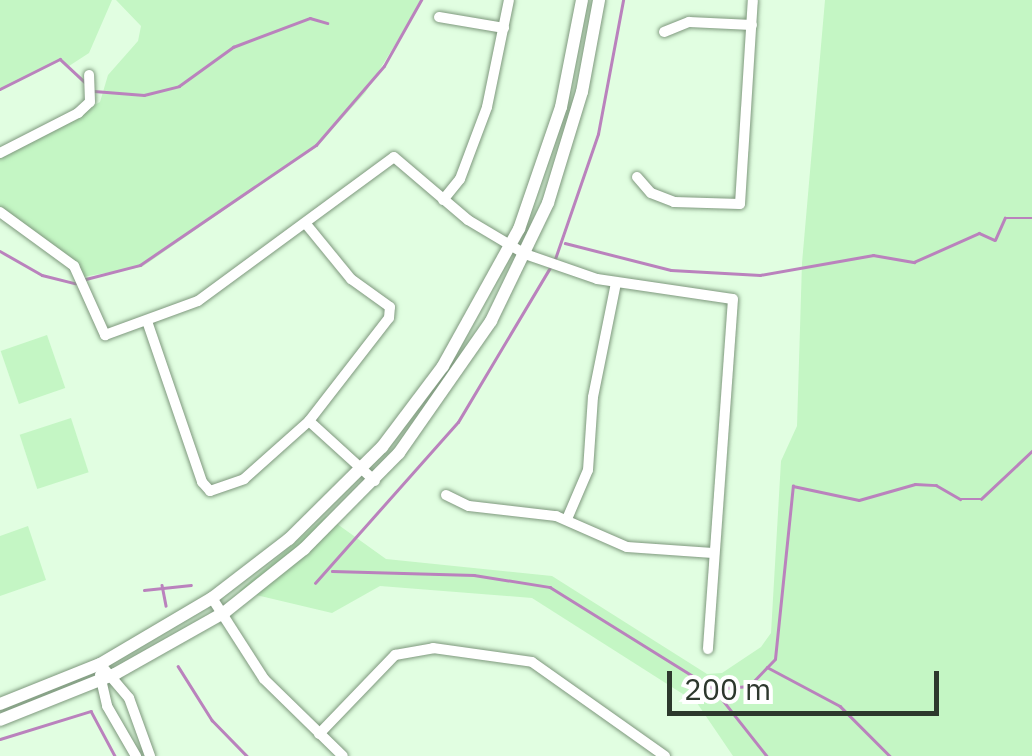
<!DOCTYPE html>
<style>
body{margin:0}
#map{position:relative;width:1032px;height:756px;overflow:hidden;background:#e1fee1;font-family:"IBM Plex Sans",sans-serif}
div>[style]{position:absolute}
.green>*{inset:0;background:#c4f6c4;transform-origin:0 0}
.stream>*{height:2.5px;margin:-1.25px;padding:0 1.25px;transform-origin:1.25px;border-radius:1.25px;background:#ba82bd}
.roads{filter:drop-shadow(0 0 2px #7e987d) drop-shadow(0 0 2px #7e987d)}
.minor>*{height:10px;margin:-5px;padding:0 5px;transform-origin:5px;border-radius:5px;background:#fff}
.tertiary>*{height:12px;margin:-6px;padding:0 6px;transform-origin:6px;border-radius:6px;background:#fff}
span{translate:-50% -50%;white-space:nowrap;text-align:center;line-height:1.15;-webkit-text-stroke:8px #fff;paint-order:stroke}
.scale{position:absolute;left:667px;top:671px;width:272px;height:45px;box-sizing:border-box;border:5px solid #2d382d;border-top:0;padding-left:12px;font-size:30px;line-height:35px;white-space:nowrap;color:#2d382d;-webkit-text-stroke:8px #fff;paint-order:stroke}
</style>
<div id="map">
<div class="green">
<div style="clip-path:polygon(0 0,112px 0,89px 53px,69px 66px,59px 60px,0 90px)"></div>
<div style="clip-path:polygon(116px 0,423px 0,365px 93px,319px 144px,142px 267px,82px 277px,0 212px,0 153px,100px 102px,108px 75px,138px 41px,141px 26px)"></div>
<div style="clip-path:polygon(825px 0,1032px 0,1032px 756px,733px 756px,697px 703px,532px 598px,380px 586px,332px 613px,239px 591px,326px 516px,386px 559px,552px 576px,707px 674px,722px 673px,761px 647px,771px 633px,781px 461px,797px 426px,802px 263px)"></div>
<div style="left:47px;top:335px;width:56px;height:49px;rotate:71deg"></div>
<div style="left:71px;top:418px;width:57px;height:54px;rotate:72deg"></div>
<div style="clip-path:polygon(28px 526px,46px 580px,0 596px,0 536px)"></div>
</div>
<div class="stream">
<div style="left:0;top:89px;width:67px;rotate:-26.6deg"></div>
<div style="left:60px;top:59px;width:34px;rotate:43deg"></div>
<div style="left:94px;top:91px;width:50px;rotate:4.6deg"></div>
<div style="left:144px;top:95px;width:36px;rotate:-14deg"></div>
<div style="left:179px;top:86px;width:67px;rotate:-35.8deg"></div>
<div style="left:233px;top:47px;width:82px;rotate:-20.6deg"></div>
<div style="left:310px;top:18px;width:18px;rotate:16deg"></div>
<div style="left:565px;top:243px;width:109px;rotate:14.3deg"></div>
<div style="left:671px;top:270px;width:89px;rotate:3.2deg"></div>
<div style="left:760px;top:275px;width:115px;rotate:-10deg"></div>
<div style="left:873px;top:255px;width:42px;rotate:9.7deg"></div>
<div style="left:914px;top:262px;width:71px;rotate:-24deg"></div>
<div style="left:979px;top:233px;width:17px;rotate:24deg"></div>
<div style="left:995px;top:240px;width:24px;rotate:-66deg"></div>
<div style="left:1005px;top:218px;width:27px"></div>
<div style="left:0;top:251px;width:48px;rotate:29.7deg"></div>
<div style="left:42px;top:275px;width:34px;rotate:14deg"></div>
<div style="left:555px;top:259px;width:132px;rotate:-71deg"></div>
<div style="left:598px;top:134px;width:136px;rotate:-79.4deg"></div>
<div style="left:82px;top:280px;width:60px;rotate:-14.5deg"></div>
<div style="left:140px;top:265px;width:213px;rotate:-34.3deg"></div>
<div style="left:316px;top:145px;width:104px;rotate:-49.3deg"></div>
<div style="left:384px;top:66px;width:76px;rotate:-60.7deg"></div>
<div style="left:332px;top:571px;width:142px;rotate:1.6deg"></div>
<div style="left:474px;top:575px;width:77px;rotate:9deg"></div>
<div style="left:550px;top:587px;width:193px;rotate:31.9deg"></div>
<div style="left:714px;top:689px;width:85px;rotate:51.7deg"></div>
<div style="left:315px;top:583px;width:215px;rotate:-48.4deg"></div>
<div style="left:458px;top:422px;width:182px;rotate:-59.2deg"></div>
<div style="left:162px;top:585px;width:21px;rotate:79deg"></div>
<div style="left:144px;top:590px;width:47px;rotate:-6.1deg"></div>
<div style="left:178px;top:666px;width:64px;rotate:57.8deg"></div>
<div style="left:212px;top:720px;width:50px;rotate:45.8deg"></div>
<div style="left:767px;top:667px;width:83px;rotate:28.1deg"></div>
<div style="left:840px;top:706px;width:71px;rotate:45deg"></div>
<div style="left:714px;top:689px;width:35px;rotate:-5deg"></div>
<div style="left:749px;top:686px;width:37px;rotate:-46deg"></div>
<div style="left:775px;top:659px;width:174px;rotate:-84.1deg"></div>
<div style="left:793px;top:486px;width:67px;rotate:12deg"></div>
<div style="left:859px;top:500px;width:58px;rotate:-15.9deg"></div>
<div style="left:915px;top:484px;width:21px;rotate:3deg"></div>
<div style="left:936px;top:485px;width:28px;rotate:30deg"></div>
<div style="left:960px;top:499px;width:21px"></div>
<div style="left:981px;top:499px;width:70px;rotate:-43.3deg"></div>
<div style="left:0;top:739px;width:95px;rotate:-17.1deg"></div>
<div style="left:91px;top:711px;width:51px;rotate:61.9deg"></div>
</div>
<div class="roads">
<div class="minor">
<div style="left:439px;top:17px;width:66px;rotate:9.6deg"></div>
<div style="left:664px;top:32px;width:27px;rotate:-22deg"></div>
<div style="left:689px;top:22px;width:63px;rotate:2.7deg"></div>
<div style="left:0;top:153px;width:88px;rotate:-27.1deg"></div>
<div style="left:78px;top:113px;width:16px;rotate:-43deg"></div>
<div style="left:90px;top:102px;width:27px;rotate:-92deg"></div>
<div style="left:637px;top:177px;width:21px;rotate:49deg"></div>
<div style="left:651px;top:193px;width:25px;rotate:21deg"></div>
<div style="left:674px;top:202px;width:66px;rotate:1.7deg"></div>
<div style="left:740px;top:204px;width:204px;rotate:-86.4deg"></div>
<div style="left:443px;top:200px;width:27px;rotate:-51deg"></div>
<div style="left:460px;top:179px;width:77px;rotate:-69.4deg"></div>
<div style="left:487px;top:107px;width:109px;rotate:-78.4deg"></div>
<div style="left:0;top:212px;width:92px;rotate:36.1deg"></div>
<div style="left:74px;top:266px;width:76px;rotate:65.8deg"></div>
<div style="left:105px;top:335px;width:99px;rotate:-20.1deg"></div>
<div style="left:198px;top:301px;width:243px;rotate:-36.3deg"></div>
<div style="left:394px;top:157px;width:97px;rotate:40.4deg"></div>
<div style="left:468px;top:220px;width:66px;rotate:30.8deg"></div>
<div style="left:525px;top:254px;width:76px;rotate:19.1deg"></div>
<div style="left:597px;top:279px;width:137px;rotate:8.4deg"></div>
<div style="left:733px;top:299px;width:351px;rotate:94.1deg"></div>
<div style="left:148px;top:324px;width:167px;rotate:71.1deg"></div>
<div style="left:202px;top:482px;width:12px;rotate:48deg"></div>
<div style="left:210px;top:491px;width:36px;rotate:-19deg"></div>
<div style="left:244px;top:479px;width:87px;rotate:-41.7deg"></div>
<div style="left:309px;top:421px;width:130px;rotate:-52.2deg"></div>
<div style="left:389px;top:318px;width:11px;rotate:-85deg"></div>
<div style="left:390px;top:307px;width:48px;rotate:-144.3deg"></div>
<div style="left:351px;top:279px;width:71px;rotate:-129.3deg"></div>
<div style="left:309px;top:421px;width:89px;rotate:42.3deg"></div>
<div style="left:446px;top:495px;width:25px;rotate:26deg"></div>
<div style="left:469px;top:506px;width:88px;rotate:6.6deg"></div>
<div style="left:556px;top:516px;width:77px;rotate:23.6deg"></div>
<div style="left:627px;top:547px;width:86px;rotate:4deg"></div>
<div style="left:567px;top:519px;width:53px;rotate:-66.8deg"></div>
<div style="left:588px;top:470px;width:73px;rotate:-86.1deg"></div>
<div style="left:593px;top:397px;width:116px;rotate:-78.6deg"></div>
<div style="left:212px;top:598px;width:96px;rotate:57.3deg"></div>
<div style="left:264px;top:679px;width:110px;rotate:44.3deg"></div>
<div style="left:100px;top:664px;width:45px;rotate:49.5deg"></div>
<div style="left:129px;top:698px;width:62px;rotate:70.1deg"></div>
<div style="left:100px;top:675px;width:32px;rotate:77deg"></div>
<div style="left:107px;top:706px;width:58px;rotate:59.9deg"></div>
<div style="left:319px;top:734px;width:110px;rotate:-46.1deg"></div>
<div style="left:395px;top:655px;width:39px;rotate:-10deg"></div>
<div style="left:433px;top:648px;width:100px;rotate:8deg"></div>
<div style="left:532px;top:662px;width:163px;rotate:35.3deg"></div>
</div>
<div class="tertiary">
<div style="left:0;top:704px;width:108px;rotate:-21.8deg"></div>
<div style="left:100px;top:664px;width:130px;rotate:-30.5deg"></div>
<div style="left:212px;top:598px;width:97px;rotate:-37.5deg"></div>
<div style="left:289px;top:539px;width:131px;rotate:-44.7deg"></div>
<div style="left:382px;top:447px;width:101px;rotate:-53deg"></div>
<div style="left:443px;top:366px;width:157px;rotate:-61deg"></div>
<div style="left:519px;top:229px;width:129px;rotate:-71deg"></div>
<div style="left:561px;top:107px;width:109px;rotate:-78.9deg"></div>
<div style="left:0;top:720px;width:124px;rotate:-21.8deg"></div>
<div style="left:115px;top:674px;width:126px;rotate:-29.4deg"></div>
<div style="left:225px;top:612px;width:101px;rotate:-38.6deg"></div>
<div style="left:304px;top:549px;width:135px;rotate:-45.3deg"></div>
<div style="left:399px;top:453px;width:161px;rotate:-55.1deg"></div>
<div style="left:491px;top:321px;width:131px;rotate:-64.2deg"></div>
<div style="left:548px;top:203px;width:116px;rotate:-73deg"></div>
<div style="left:582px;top:92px;width:94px;rotate:-79.5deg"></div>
</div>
</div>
<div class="scale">200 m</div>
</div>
